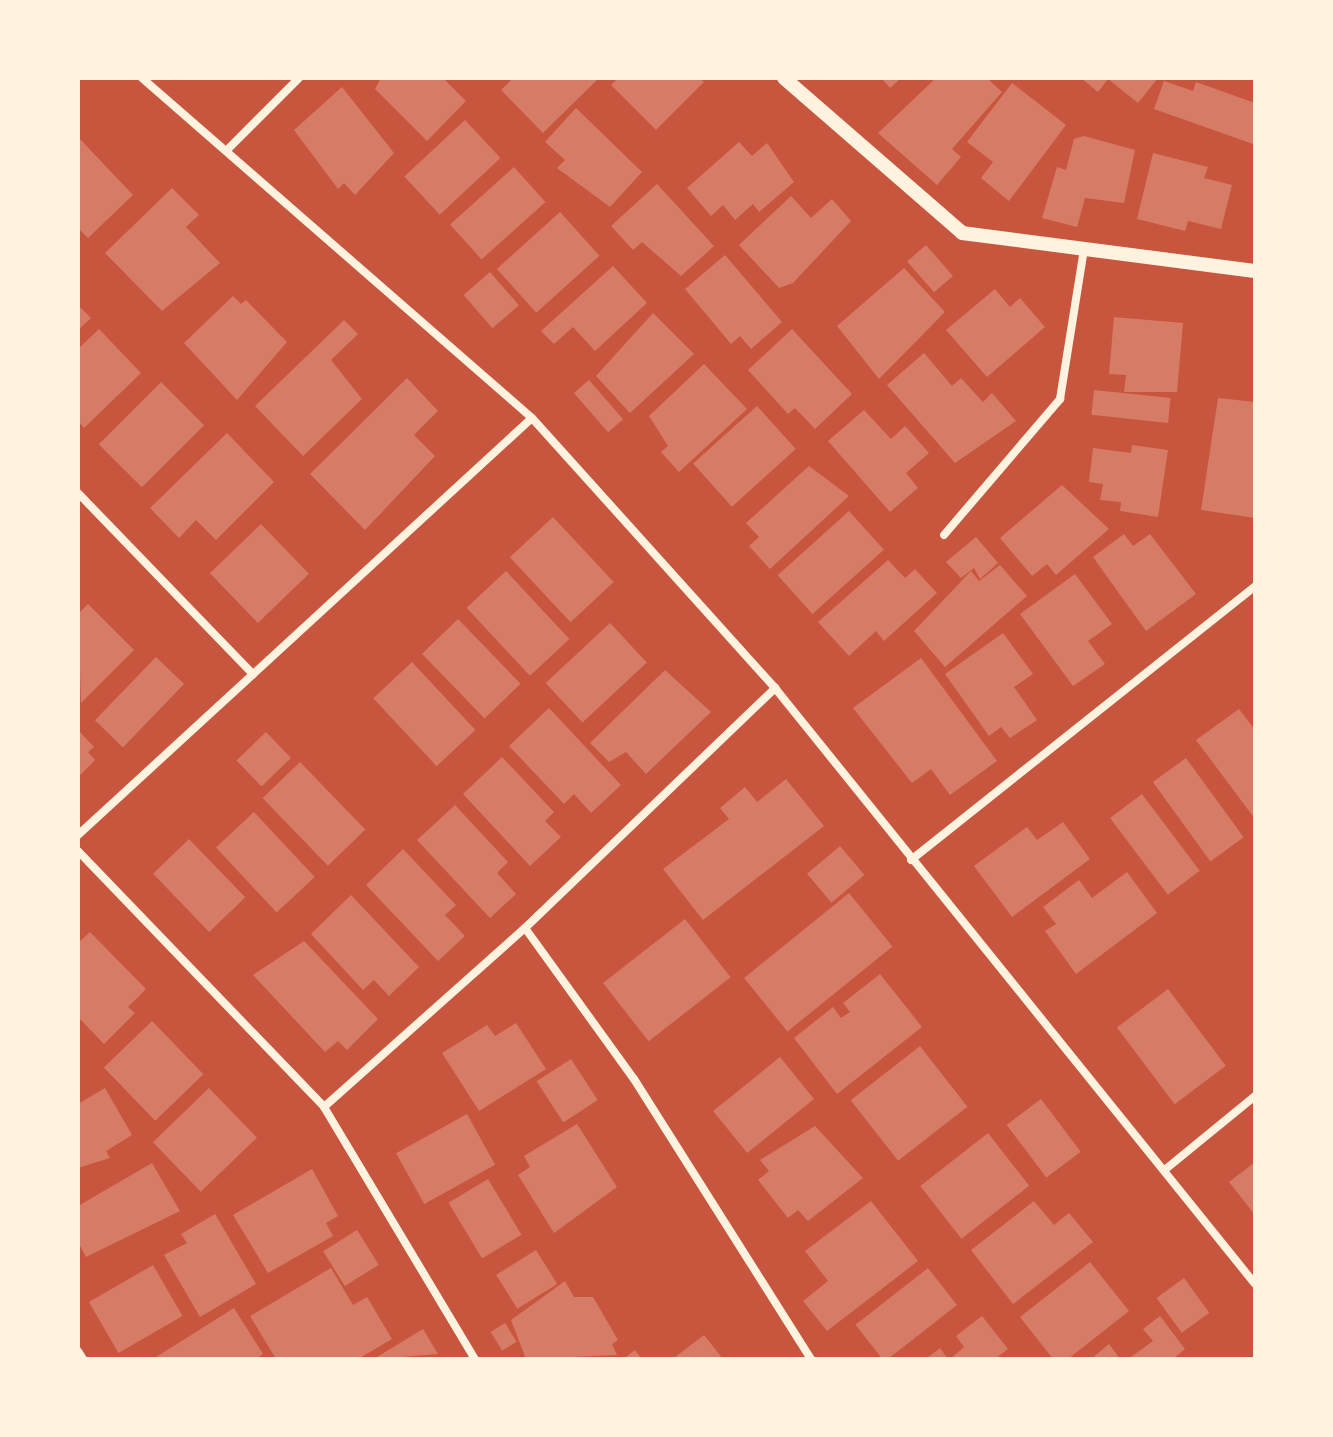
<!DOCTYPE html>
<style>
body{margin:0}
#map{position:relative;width:1333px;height:1437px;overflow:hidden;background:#c8553d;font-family:Mulish,sans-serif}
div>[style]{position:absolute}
.building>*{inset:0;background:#d67c66;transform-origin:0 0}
.minor>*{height:8px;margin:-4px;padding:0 4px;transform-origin:4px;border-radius:4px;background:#fff3e0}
.tertiary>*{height:14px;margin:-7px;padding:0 7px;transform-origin:7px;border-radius:7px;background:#fff3e0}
span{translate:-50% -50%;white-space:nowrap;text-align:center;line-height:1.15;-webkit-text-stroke:8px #fff3e0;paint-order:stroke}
.frame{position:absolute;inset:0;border:80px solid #fff3e0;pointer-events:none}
</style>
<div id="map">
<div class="building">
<div style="clip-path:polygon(381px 78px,443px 78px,466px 101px,427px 141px,375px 89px)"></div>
<div style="clip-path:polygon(513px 78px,599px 78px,543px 133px,501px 90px)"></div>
<div style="clip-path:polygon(618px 78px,700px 78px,704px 82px,656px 130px,611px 85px)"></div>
<div style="clip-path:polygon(881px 78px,901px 78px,890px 88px)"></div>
<div style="clip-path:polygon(936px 78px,987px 78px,1002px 92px,952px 149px,961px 157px,937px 185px,878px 133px)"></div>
<div style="clip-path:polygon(1081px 78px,1158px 78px,1138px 103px,1108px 79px,1098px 92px)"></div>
<div style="clip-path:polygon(1164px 81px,1193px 91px,1196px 82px,1255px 103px,1253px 144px,1154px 109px)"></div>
<div style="clip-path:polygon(1012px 83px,1066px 125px,1009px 201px,981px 178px,993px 162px,967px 142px)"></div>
<div style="clip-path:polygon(342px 87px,394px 153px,355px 195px,344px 183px,338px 189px,294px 130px)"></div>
<div style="clip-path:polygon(576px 108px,642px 172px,610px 207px,557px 168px,565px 160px,545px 142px)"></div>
<div style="left:465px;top:120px;width:52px;height:83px;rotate:47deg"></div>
<div style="clip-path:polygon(1084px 136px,1135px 150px,1124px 203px,1085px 198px,1077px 227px,1042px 218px,1057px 167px,1066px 170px,1074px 139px)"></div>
<div style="clip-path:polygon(78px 137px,133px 195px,88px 238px,78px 228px)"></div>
<div style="clip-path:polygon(739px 142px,752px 156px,767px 143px,794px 182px,759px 212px,753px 204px,735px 220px,723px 205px,711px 216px,687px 188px)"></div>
<div style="clip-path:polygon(1153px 153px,1208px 167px,1204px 178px,1232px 185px,1221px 229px,1188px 221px,1185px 231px,1137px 219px)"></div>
<div style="left:514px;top:167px;width:47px;height:86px;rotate:48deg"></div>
<div style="clip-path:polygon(657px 184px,714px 246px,681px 276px,642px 242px,633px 250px,611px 226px)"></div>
<div style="clip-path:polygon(172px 188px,199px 215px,186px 227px,220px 263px,162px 311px,105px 253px)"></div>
<div style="clip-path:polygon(791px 196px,811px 218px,832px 199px,851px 221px,793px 283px,779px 288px,739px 245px)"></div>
<div style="left:560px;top:212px;width:59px;height:85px;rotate:48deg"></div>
<div style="left:926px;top:245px;width:41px;height:25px;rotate:49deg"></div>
<div style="clip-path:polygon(725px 255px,782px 322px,751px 349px,740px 336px,731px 344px,685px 289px)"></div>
<div style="clip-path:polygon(613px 266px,647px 303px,595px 351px,573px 327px,554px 344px,541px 331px)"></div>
<div style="clip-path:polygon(904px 268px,945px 312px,879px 379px,837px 326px)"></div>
<div style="left:490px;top:272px;width:44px;height:35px;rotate:49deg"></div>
<div style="clip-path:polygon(995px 289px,1010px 307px,1020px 298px,1045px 327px,987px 377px,946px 330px)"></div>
<div style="clip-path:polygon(233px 296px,241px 304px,246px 300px,287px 342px,237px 400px,184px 343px)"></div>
<div style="clip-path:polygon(78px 305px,91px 318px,78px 330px)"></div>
<div style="clip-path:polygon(653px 313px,694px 354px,630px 413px,596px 376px)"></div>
<div style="clip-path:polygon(1114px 317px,1183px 323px,1177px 392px,1124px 392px,1126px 375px,1109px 374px)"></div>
<div style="clip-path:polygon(344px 320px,358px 334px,331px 360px,362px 399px,303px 456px,255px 406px)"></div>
<div style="clip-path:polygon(99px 329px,141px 373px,84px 428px,78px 421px,78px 349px)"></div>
<div style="clip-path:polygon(792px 329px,852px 394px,815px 429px,795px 408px,788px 414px,748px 370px)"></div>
<div style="clip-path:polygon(924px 353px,952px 386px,961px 378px,983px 402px,992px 393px,1016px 421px,955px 463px,887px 385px)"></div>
<div style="clip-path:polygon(704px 364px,747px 409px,679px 472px,661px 452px,668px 446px,649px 416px)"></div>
<div style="clip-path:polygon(407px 378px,438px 411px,414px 435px,435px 456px,365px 530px,310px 474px)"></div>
<div style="left:589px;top:380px;width:52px;height:20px;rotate:49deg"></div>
<div style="left:161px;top:382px;width:61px;height:88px;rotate:45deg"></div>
<div style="left:1094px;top:390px;width:77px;height:25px;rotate:6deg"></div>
<div style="clip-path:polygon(1218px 398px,1255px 402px,1255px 518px,1201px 510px)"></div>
<div style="left:757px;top:406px;width:58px;height:86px;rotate:48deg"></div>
<div style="clip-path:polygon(864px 410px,891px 439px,905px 426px,929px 453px,906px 473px,918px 488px,890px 512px,828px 441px)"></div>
<div style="clip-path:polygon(227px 433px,274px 482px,216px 540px,196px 520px,179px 538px,150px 508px)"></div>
<div style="clip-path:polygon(1132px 445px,1168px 450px,1158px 517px,1120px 511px,1121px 502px,1100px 500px,1103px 484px,1089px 482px,1093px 448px,1131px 453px)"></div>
<div style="clip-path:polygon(809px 466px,849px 496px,770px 569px,749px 546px,759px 537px,746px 523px)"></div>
<div style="clip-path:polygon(1062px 485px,1109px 529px,1056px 575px,1047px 564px,1032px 576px,1000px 538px)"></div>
<div style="left:849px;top:511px;width:52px;height:96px;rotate:48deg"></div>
<div style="left:553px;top:517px;width:89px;height:59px;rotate:47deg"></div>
<div style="left:261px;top:524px;width:69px;height:71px;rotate:46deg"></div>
<div style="clip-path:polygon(1124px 534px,1133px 546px,1150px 534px,1196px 594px,1146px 631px,1093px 557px)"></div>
<div style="clip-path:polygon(976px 537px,998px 563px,980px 579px,974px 568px,961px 578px,946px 562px)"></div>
<div style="clip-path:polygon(888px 560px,905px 578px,915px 569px,937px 593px,884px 641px,876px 631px,849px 656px,818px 622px)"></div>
<div style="clip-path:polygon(1000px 565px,1027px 596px,945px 667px,914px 631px,971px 571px,979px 581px)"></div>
<div style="left:506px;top:571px;width:93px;height:54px;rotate:47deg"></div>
<div style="clip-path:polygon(1075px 574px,1112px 624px,1088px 641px,1105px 664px,1073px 686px,1020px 614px)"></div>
<div style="clip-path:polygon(88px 604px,134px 650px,81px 703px,78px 614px)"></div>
<div style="left:458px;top:619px;width:90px;height:50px;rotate:46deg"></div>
<div style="left:610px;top:623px;width:54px;height:88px;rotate:47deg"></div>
<div style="clip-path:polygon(1003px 633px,1033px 674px,1014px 687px,1037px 720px,1010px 738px,1001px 727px,989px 736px,945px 674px)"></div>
<div style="left:156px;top:657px;width:39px;height:88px;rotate:44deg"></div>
<div style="clip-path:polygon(921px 658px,997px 761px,950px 795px,931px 769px,912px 783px,853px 708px)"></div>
<div style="left:412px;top:662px;width:93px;height:53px;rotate:47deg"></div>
<div style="clip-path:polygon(665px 670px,711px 712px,646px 774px,626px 752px,609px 762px,590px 743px)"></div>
<div style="clip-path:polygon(549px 708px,621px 785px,591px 813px,574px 794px,564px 804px,509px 746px)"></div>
<div style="clip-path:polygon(1239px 709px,1255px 730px,1255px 819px,1196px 740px)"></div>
<div style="clip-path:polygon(78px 730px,94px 747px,88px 752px,95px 760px,78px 777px)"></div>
<div style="left:266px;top:732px;width:36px;height:41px;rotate:46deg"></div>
<div style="clip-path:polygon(502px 757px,554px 812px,545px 821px,561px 837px,530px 866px,463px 794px)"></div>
<div style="left:1186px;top:758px;width:98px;height:41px;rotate:54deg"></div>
<div style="left:300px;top:762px;width:94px;height:52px;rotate:46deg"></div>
<div style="clip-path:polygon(786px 779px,824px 826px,703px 920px,663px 869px,729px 819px,720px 808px,745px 787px,757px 802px)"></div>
<div style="left:1142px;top:794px;width:96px;height:40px;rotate:53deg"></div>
<div style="clip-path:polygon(455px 805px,508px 862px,497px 873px,516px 894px,490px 918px,417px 840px)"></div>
<div style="left:254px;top:812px;width:89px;height:52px;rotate:47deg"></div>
<div style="clip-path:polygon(1063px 822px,1090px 859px,1012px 917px,974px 866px,1027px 827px,1037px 840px)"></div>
<div style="left:189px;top:839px;width:81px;height:50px;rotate:46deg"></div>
<div style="left:840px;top:846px;width:38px;height:43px;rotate:50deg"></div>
<div style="clip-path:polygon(403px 849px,456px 905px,445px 915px,465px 936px,438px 961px,366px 885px)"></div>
<div style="clip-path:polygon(1127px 872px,1157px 913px,1076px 974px,1045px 931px,1056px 924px,1043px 907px,1079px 880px,1092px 898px)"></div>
<div style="left:849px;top:893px;width:69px;height:135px;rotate:51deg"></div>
<div style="clip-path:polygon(351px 895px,419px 967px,389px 996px,374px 980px,363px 990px,311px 934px)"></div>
<div style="left:685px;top:919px;width:74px;height:104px;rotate:52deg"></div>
<div style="clip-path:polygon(90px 932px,146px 989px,128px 1007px,135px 1013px,104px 1044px,78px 1017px,78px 943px)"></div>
<div style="clip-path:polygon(304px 941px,378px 1019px,347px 1050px,338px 1041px,325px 1052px,253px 975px)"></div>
<div style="clip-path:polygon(880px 974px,922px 1027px,837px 1094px,794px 1038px,833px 1007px,841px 1018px,850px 1012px,843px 1003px)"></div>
<div style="left:1168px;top:989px;width:96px;height:64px;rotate:53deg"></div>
<div style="left:152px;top:1021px;width:74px;height:67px;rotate:46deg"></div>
<div style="clip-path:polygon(516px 1023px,546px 1069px,479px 1111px,442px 1053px,487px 1025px,495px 1036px)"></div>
<div style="left:920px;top:1046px;width:77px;height:88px;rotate:52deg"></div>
<div style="left:780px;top:1057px;width:54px;height:86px;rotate:51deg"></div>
<div style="left:571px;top:1059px;width:49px;height:41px;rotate:57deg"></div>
<div style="clip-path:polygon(105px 1088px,132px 1135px,106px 1151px,110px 1158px,78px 1168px,78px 1104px)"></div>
<div style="left:209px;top:1088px;width:69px;height:78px;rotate:46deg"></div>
<div style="left:1041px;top:1099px;width:66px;height:43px;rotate:53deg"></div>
<div style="left:467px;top:1114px;width:58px;height:81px;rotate:61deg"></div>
<div style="clip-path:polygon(577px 1124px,617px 1187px,554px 1233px,518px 1175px,530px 1167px,524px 1156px)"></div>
<div style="clip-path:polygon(815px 1126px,863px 1178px,808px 1221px,798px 1210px,788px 1218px,758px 1180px,769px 1171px,760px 1160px)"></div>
<div style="left:988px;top:1133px;width:67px;height:86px;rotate:52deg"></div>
<div style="clip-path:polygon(1255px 1162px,1255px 1215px,1229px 1182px)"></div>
<div style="clip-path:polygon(152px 1163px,180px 1211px,86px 1257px,78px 1242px,78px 1206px)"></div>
<div style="clip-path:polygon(312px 1169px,338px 1216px,326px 1223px,333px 1236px,268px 1273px,233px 1215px)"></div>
<div style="left:488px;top:1179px;width:65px;height:46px;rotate:59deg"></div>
<div style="clip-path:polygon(871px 1201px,918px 1261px,827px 1331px,803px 1301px,828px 1281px,805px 1251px)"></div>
<div style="clip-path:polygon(1034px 1201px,1054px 1225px,1069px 1213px,1093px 1242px,1013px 1304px,971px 1250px)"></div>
<div style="clip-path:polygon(215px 1214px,256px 1284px,200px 1317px,164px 1255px,187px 1243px,181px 1234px)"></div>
<div style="left:357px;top:1230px;width:41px;height:40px;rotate:58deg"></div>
<div style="left:536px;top:1250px;width:40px;height:47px;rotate:58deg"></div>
<div style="clip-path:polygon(1090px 1262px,1129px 1311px,1068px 1359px,1053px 1359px,1020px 1317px)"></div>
<div style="left:153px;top:1265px;width:59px;height:74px;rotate:60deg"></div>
<div style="clip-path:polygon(331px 1268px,353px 1305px,367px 1297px,392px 1339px,358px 1359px,276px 1359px,250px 1316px)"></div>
<div style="left:928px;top:1268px;width:47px;height:92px;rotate:52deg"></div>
<div style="left:1184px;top:1278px;width:43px;height:34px;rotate:54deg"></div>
<div style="clip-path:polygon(565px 1281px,574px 1297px,593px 1297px,618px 1340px,612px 1344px,617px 1355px,526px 1359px,511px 1320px)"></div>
<div style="clip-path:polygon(234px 1308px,263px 1354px,256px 1359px,153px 1359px)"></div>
<div style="clip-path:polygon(982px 1316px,1008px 1349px,995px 1359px,950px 1359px,964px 1347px,956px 1336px)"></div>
<div style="clip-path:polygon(1160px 1316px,1185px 1349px,1173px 1359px,1128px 1359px,1153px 1341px,1143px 1329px)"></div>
<div style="left:505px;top:1323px;width:22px;height:17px;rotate:58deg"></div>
<div style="clip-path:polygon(423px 1329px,438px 1354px,378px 1359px,377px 1357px)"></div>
<div style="clip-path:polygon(704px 1335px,723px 1359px,663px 1359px,674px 1358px)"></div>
<div style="clip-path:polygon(1109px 1344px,1120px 1359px,1091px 1359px)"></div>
<div style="clip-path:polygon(940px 1348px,948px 1359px,926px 1359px)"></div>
<div style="clip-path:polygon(635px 1350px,642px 1359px,623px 1359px)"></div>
</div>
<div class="minor">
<div style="left:142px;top:78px;width:517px;rotate:41.08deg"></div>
<div style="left:532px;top:418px;width:363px;rotate:48deg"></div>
<div style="left:775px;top:688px;width:765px;rotate:51.15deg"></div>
<div style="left:227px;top:150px;width:102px;rotate:-45deg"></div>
<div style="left:78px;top:493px;width:252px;rotate:46deg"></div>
<div style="left:944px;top:535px;width:179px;rotate:-49.5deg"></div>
<div style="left:1060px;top:399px;width:152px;rotate:-80.9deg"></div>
<div style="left:78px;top:835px;width:616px;rotate:-42.57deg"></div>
<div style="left:78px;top:851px;width:355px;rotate:46.1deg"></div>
<div style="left:324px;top:1107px;width:294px;rotate:59.1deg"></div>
<div style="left:911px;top:860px;width:440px;rotate:-38.5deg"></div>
<div style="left:525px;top:928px;width:186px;rotate:54.2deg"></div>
<div style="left:634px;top:1079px;width:331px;rotate:57.7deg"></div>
<div style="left:324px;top:1107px;width:269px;rotate:-41.7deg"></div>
<div style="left:525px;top:928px;width:347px;rotate:-43.8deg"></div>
<div style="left:1167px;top:1168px;width:114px;rotate:-39.3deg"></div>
<div style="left:78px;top:1351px;width:9px;rotate:58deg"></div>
</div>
<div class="tertiary">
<div style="left:784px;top:78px;width:236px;rotate:41deg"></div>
<div style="left:962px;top:233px;width:295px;rotate:7.4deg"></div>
</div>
<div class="frame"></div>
</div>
